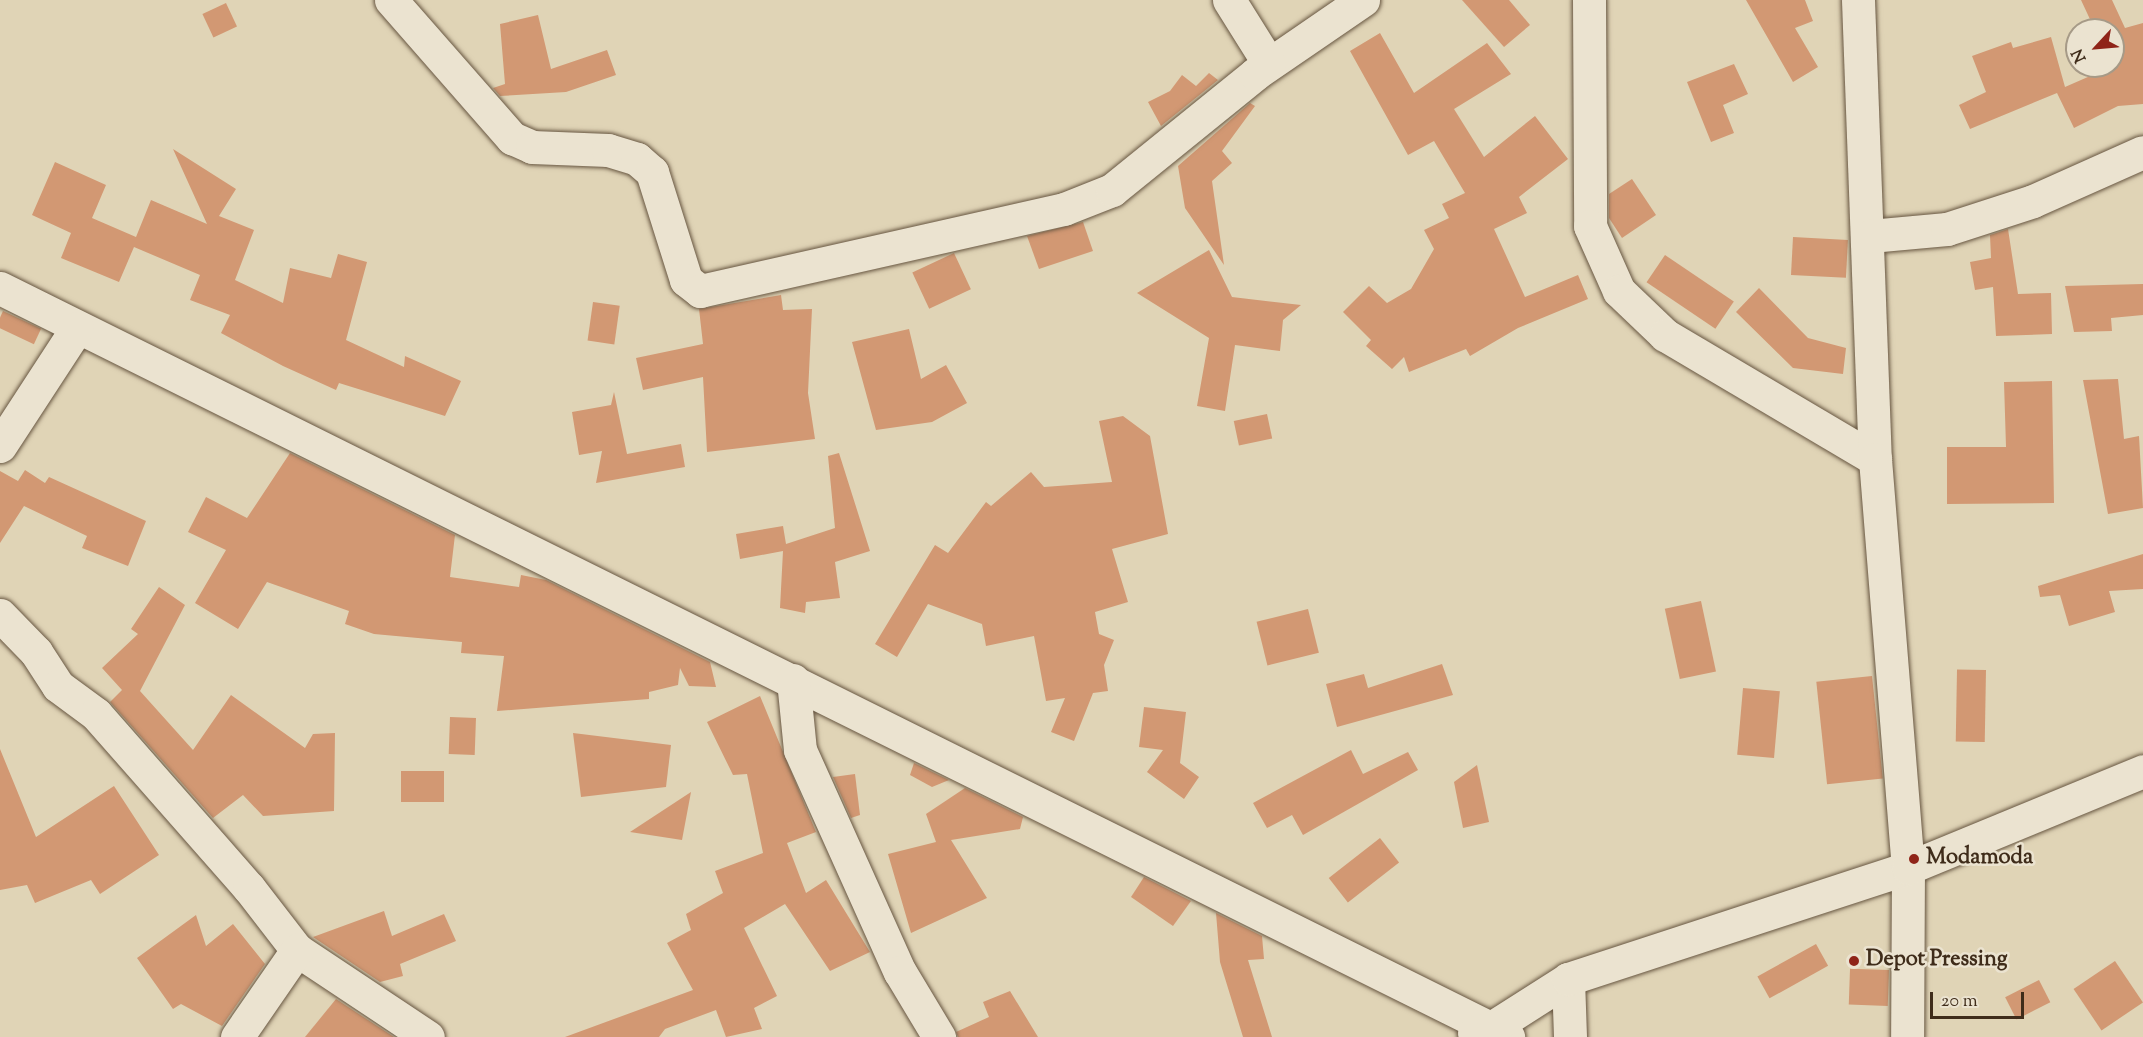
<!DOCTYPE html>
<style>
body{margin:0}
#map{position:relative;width:2143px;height:1037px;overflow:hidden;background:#e0d4b6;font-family:"Sorts Mill Goudy",serif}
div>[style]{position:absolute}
.building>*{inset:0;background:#d29873;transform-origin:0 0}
.roads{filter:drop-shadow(0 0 2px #675641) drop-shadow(0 0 2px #675641)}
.minor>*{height:33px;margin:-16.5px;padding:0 16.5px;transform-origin:16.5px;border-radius:16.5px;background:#ebe3d0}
.dots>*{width:16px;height:16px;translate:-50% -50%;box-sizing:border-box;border:3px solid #ebe3d0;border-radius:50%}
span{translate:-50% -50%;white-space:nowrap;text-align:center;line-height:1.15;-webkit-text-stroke:5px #ebe3d0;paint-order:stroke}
.poi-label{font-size:22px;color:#3f2c1a;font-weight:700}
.left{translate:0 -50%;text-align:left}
.north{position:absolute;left:2065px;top:18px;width:60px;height:60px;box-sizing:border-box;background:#ebe3d0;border:2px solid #a69a87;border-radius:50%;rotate:244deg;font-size:16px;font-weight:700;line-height:24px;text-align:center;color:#3f2c1a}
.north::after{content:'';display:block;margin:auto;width:21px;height:27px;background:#8f2418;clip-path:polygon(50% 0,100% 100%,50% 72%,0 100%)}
.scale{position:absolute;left:1930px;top:992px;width:94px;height:27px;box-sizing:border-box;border:3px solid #3f2c1a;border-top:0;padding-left:8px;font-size:18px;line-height:21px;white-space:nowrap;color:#3f2c1a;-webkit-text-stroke:4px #ebe3d0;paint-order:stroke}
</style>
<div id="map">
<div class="building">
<div style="clip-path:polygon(1462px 0,1509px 0,1530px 25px,1504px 47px)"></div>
<div style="clip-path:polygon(1746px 0,1805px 0,1813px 21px,1795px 28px,1818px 67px,1793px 82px)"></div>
<div style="clip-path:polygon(2081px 0,2112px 0,2125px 28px,2143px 23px,2143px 104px,2118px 106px,2074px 128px,2057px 93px,1970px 129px,1959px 105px,1986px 92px,1972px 56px,2011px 42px,2013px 48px,2051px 37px,2065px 87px,2113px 66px,2113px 30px,2095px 30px)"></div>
<div style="left:226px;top:3px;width:26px;height:26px;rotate:65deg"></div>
<div style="clip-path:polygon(538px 15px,551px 69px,607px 50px,616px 75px,566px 92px,500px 96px,493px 88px,505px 84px,500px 24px)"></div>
<div style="clip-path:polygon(1380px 33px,1414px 93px,1487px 43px,1511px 74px,1454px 109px,1484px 157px,1535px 116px,1568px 159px,1519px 197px,1527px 213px,1494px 229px,1525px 297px,1578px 275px,1588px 299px,1518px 328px,1470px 356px,1466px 349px,1409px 372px,1404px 357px,1392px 369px,1366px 346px,1371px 340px,1343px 312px,1369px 286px,1387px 303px,1411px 289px,1434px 249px,1424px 230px,1449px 218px,1442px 204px,1465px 193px,1434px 141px,1408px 155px,1350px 51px)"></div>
<div style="clip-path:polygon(1734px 64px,1748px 94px,1723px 105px,1734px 133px,1711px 142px,1687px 82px)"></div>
<div style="clip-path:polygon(1209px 73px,1218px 80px,1161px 126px,1148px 102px,1170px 91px,1182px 75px,1196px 86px)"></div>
<div style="clip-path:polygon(1250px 103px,1255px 106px,1222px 151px,1232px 163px,1212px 181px,1224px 265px,1185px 208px,1178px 166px)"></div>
<div style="clip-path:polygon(173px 149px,236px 189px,219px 216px,254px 230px,235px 280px,283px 303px,290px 268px,331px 278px,338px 254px,367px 262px,346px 340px,404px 367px,405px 356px,461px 381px,445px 416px,339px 383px,336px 390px,283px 366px,221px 333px,230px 315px,190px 300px,200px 275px,134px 247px,119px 282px,61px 258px,71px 233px,32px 215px,55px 162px,106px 185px,92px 218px,136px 237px,151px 200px,207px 224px)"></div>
<div style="clip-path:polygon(1632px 179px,1656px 215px,1622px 238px,1609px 218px,1609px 194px)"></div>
<div style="clip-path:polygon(1083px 222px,1093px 251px,1039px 269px,1027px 236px)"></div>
<div style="clip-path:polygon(2008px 229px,2018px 294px,2051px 293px,2052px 334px,1996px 336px,1993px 287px,1975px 290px,1970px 262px,1991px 258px,1990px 235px)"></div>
<div style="left:1793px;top:237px;width:55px;height:38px;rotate:3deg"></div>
<div style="clip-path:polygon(1209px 250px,1232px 297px,1301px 305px,1283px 320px,1280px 351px,1235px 345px,1225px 411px,1197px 406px,1209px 338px,1137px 293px)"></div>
<div style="left:954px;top:253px;width:40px;height:46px;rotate:65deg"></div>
<div style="left:1665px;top:255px;width:83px;height:33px;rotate:34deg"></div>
<div style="clip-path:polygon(2143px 284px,2143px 315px,2111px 318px,2112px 331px,2074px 332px,2065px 286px)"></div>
<div style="clip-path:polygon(1759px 288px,1808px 338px,1846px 348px,1843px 374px,1793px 368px,1736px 312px)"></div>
<div style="clip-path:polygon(781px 295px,783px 310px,812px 309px,808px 393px,815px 439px,707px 452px,703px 377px,643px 390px,636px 358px,703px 344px,699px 309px)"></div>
<div style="left:593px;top:302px;width:27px;height:39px;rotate:8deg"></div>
<div style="left:3px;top:311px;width:42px;height:17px;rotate:25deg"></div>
<div style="clip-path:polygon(909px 329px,921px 379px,946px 365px,967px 403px,932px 422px,876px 430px,852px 342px)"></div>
<div style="clip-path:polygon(2118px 379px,2124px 439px,2139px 436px,2143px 508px,2108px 514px,2083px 380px)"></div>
<div style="clip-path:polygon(2052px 381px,2054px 503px,1947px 504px,1947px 447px,2006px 447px,2004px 382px)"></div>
<div style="clip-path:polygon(614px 392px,627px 454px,681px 444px,685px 467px,596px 483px,602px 451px,579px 455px,572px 412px,611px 405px)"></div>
<div style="left:1267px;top:414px;width:25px;height:34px;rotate:78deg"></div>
<div style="clip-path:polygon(1123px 416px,1150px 436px,1168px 534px,1112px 549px,1128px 602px,1095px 612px,1099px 634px,1114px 640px,1104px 665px,1108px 691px,1093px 693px,1074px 741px,1051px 732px,1065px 698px,1046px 701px,1034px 636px,986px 646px,982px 624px,928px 604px,897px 657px,875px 644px,935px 545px,948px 553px,986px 502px,991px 506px,1031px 472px,1044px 487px,1112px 482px,1099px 421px)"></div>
<div style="clip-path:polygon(290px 453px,455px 535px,450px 577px,519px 587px,521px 575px,546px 580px,710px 662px,716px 687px,689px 686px,680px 668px,678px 685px,649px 692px,649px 699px,497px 711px,504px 656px,461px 653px,462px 642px,374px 634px,345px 624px,349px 611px,267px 582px,238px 629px,195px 603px,226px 550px,188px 532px,206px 497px,247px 518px)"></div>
<div style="clip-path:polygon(839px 453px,870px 551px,835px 562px,840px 598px,806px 602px,805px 613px,780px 608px,783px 551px,740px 559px,736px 534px,783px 526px,786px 544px,835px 528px,828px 456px)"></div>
<div style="clip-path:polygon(25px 470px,45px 483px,49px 477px,146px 521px,128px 566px,82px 548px,87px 536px,24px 506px,0 543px,0 471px,18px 481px)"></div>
<div style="clip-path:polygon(2143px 554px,2143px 589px,2109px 591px,2115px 612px,2069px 626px,2060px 595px,2040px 597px,2038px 586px)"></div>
<div style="clip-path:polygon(159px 587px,185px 605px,140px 691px,193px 750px,231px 695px,305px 748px,313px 734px,335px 733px,334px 811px,263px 816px,243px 795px,213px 818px,110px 702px,122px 690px,102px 668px,138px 634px,131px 629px)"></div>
<div style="left:1701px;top:601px;width:72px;height:37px;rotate:78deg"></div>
<div style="left:1308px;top:609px;width:45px;height:53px;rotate:76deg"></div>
<div style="clip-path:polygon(1442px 664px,1453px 695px,1337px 727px,1326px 684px,1364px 674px,1368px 688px)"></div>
<div style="left:1986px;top:670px;width:72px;height:29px;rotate:91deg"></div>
<div style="left:1872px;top:676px;width:103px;height:56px;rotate:84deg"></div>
<div style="left:1743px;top:688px;width:37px;height:67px;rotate:5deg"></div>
<div style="clip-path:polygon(760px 696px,816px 832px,787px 843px,806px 893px,826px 880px,870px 952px,830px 971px,785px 904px,744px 928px,777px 996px,754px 1008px,762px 1029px,726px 1037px,716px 1010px,665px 1029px,659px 1037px,565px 1037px,693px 990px,667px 943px,691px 930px,686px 914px,723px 893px,715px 871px,763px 853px,747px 774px,733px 775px,707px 722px)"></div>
<div style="clip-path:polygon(1144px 707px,1186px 712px,1180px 763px,1199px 777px,1184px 799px,1147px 772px,1163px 750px,1139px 747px)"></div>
<div style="left:450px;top:717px;width:26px;height:37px;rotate:2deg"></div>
<div style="clip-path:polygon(573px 733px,671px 745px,666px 787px,581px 797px)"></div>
<div style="clip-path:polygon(0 749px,36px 837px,114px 786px,159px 855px,100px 894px,91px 880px,35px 903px,27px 885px,0 890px)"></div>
<div style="clip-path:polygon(1351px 750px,1363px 774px,1408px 752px,1418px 770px,1303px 835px,1292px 815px,1267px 828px,1253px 803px)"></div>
<div style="clip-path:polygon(914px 763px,949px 780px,932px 787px,910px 775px)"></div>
<div style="clip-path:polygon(1477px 765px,1489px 822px,1463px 828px,1454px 782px)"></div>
<div style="left:401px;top:771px;width:43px;height:31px"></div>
<div style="clip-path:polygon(855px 774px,860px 815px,851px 818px,833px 777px)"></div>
<div style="clip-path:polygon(965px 788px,1023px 817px,1020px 829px,951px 840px,987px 898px,911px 933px,888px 854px,936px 842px,926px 814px)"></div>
<div style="clip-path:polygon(691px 792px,682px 840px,630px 832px)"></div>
<div style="left:1380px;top:838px;width:31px;height:65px;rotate:52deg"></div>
<div style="clip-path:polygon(1144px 877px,1191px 901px,1173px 926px,1131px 897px)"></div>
<div style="clip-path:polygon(384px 911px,392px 936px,444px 914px,456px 941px,400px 964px,403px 976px,380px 982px,313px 937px)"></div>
<div style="clip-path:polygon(1216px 913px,1262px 936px,1264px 959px,1248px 960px,1272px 1037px,1243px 1037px,1220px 962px)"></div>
<div style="clip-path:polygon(196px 915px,206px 946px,233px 924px,265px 964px,222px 1026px,181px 1004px,173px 1009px,137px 958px)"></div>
<div style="left:1816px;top:944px;width:25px;height:67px;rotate:61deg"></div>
<div style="left:2115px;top:961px;width:50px;height:50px;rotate:56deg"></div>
<div style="left:1889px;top:970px;width:36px;height:39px;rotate:92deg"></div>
<div style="left:2039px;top:980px;width:25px;height:38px;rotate:63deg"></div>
<div style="clip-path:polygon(1010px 991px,1038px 1037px,958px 1037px,956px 1032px,989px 1017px,983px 1002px)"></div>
<div style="clip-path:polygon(336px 999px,394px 1037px,305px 1037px)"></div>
</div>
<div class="roads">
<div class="minor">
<div style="left:391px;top:0;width:184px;rotate:48.8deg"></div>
<div style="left:512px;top:138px;width:22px;rotate:24deg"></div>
<div style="left:532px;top:147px;width:76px;rotate:2.3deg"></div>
<div style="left:608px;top:150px;width:30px;rotate:17deg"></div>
<div style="left:637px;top:159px;width:20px;rotate:41deg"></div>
<div style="left:652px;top:172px;width:113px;rotate:72.5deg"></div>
<div style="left:686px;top:280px;width:18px;rotate:38deg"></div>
<div style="left:700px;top:291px;width:373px;rotate:-12.7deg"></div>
<div style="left:1064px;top:209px;width:52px;rotate:-21.6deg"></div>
<div style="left:1112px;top:190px;width:184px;rotate:-39deg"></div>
<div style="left:1255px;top:74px;width:131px;rotate:-34.4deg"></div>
<div style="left:1229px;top:0;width:75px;rotate:58deg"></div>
<div style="left:1589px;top:0;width:226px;rotate:89.7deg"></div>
<div style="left:1590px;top:226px;width:71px;rotate:66deg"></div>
<div style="left:1619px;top:291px;width:64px;rotate:43.7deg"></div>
<div style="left:1665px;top:335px;width:244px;rotate:30.6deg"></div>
<div style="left:1858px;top:0;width:459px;rotate:87.9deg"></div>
<div style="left:1875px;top:459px;width:410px;rotate:85.4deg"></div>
<div style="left:1908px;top:868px;width:169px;rotate:90.3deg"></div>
<div style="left:1870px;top:236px;width:77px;rotate:-5.2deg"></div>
<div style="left:1947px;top:229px;width:90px;rotate:-18deg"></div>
<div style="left:2033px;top:201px;width:120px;rotate:-24deg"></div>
<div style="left:0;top:288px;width:1684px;rotate:26.41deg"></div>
<div style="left:0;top:446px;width:141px;rotate:-56.9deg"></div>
<div style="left:0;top:615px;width:52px;rotate:45.8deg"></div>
<div style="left:36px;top:652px;width:40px;rotate:57.1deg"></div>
<div style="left:58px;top:686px;width:47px;rotate:36.4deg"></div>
<div style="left:96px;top:714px;width:232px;rotate:48.7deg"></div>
<div style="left:249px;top:888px;width:78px;rotate:52.3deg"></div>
<div style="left:297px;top:950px;width:157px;rotate:33.6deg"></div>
<div style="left:793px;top:680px;width:70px;rotate:84.3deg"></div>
<div style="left:800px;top:750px;width:243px;rotate:65.8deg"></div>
<div style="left:900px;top:972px;width:76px;rotate:59deg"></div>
<div style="left:1568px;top:979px;width:58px;rotate:88deg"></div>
<div style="left:1474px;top:1033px;width:20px;rotate:-18deg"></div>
<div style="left:1493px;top:1027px;width:89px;rotate:-32.6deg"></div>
<div style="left:1568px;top:979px;width:358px;rotate:-18.1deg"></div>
<div style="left:1908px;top:868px;width:254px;rotate:-22.4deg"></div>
<div style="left:237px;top:1037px;width:106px;rotate:-55.4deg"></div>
</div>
</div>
<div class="dots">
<div style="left:1914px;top:859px;background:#8f2418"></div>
<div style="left:1854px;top:961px;background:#8f2418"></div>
</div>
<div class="poi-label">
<span class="left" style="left:1926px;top:859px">Modamoda</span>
<span class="left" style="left:1866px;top:961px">Depot Pressing</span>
</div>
<div class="north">N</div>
<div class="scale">20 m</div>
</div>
